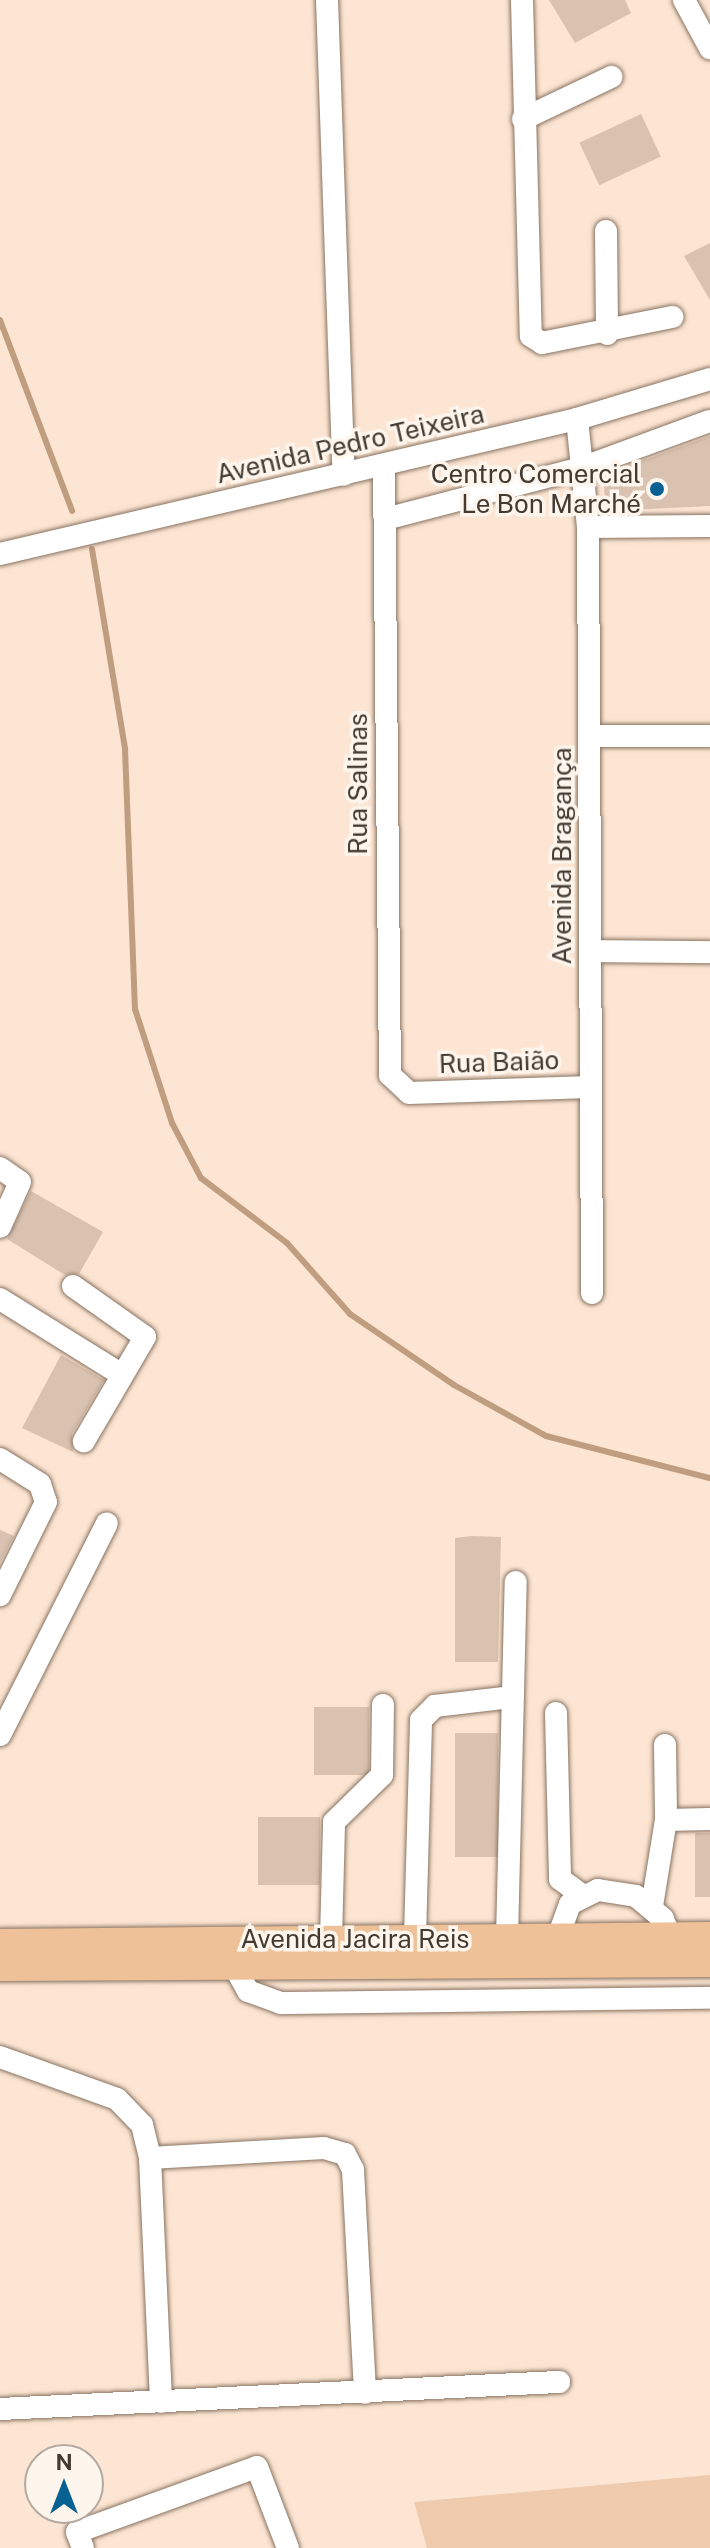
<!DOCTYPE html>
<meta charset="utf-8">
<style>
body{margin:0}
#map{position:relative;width:710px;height:2548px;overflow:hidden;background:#fce5d2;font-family:"Public Sans",sans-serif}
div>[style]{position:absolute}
.green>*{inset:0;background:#efcaac}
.stream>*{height:6px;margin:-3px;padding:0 3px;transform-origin:3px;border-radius:3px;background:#c19d80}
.building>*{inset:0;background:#d9c2b0;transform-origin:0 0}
.roads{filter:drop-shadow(0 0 2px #887362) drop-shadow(0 0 2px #887362)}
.minor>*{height:22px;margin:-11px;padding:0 11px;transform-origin:11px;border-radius:11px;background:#fff}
.major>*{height:28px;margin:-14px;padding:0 14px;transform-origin:14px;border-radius:14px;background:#eec198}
.dots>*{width:22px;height:22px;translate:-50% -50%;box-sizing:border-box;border:4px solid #fef5ed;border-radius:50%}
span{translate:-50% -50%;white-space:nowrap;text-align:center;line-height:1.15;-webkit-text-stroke:7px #fef5ed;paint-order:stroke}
.street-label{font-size:26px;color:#433a32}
.poi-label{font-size:26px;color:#433a32}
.right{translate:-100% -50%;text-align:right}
.north{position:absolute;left:24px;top:2444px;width:80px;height:80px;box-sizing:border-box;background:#fef5ed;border:2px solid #b3aaa2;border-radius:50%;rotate:0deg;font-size:22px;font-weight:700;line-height:32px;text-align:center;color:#433a32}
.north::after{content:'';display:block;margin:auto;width:28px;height:36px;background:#076192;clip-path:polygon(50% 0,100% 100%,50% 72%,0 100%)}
</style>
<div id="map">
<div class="green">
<div style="clip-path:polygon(710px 2475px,710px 2548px,427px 2548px,414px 2502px)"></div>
</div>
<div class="stream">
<div style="left:0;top:320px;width:204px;rotate:69.3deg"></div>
<div style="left:92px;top:549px;width:203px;rotate:80.6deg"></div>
<div style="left:125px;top:749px;width:260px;rotate:87.8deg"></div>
<div style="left:135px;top:1009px;width:120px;rotate:72deg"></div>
<div style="left:172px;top:1123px;width:62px;rotate:62.2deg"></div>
<div style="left:201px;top:1178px;width:108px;rotate:37.1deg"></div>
<div style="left:287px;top:1243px;width:95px;rotate:48.4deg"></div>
<div style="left:350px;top:1314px;width:126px;rotate:34.3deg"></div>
<div style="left:454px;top:1385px;width:105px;rotate:29deg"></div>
<div style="left:546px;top:1436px;width:169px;rotate:14.4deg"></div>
</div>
<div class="building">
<div style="clip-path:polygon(549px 0,625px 0,631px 13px,575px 43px)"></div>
<div style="left:641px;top:114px;width:47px;height:68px;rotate:65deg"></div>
<div style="clip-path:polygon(710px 243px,710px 300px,684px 256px)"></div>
<div style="clip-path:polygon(710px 436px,710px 506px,606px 511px,603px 475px)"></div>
<div style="clip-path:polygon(31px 1191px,103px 1232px,79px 1274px,65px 1275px,7px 1239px)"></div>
<div style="clip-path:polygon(61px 1355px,104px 1380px,72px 1434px,73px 1452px,22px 1428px)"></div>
<div style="clip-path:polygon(0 1530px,14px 1536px,0 1563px)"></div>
<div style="clip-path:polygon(472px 1536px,501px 1537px,498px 1662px,455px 1662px,455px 1538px)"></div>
<div style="left:314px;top:1707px;width:55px;height:68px"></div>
<div style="left:455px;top:1733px;width:43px;height:124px"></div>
<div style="left:258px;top:1817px;width:62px;height:68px"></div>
<div style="left:695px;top:1833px;width:15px;height:64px"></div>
</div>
<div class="roads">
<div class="minor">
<div style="left:327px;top:0;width:475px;rotate:88deg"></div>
<div style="left:522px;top:0;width:336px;rotate:88.5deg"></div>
<div style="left:531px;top:336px;width:13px;rotate:32deg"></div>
<div style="left:542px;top:343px;width:133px;rotate:-11.3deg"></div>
<div style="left:684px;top:0;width:55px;rotate:61.6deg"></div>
<div style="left:523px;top:119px;width:98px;rotate:-25.5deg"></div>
<div style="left:606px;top:231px;width:103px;rotate:89.4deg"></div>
<div style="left:577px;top:419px;width:109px;rotate:84.2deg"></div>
<div style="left:588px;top:527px;width:766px;rotate:89.7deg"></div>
<div style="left:384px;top:466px;width:609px;rotate:89.44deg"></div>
<div style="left:390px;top:1075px;width:26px;rotate:43deg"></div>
<div style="left:409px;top:1093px;width:181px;rotate:-1.9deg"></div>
<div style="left:385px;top:519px;width:206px;rotate:-14.6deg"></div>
<div style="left:584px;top:467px;width:134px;rotate:-20.1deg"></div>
<div style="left:588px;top:527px;width:122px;rotate:-0.5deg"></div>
<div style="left:0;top:554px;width:593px;rotate:-13.17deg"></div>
<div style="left:577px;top:419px;width:139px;rotate:-16.7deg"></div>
<div style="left:590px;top:736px;width:120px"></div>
<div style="left:590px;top:951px;width:120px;rotate:0.5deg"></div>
<div style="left:0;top:1168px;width:24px;rotate:35deg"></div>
<div style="left:20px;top:1182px;width:49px;rotate:114deg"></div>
<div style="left:73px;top:1286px;width:88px;rotate:35.3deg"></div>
<div style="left:145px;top:1337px;width:121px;rotate:120.4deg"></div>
<div style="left:0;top:1299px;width:144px;rotate:31.9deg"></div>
<div style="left:0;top:1459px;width:47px;rotate:32deg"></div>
<div style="left:40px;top:1484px;width:19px;rotate:72deg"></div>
<div style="left:46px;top:1502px;width:104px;rotate:116.3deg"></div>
<div style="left:556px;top:1713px;width:166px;rotate:88.6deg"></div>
<div style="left:560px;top:1879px;width:26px;rotate:36deg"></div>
<div style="left:0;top:1735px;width:237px;rotate:-63.2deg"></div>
<div style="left:665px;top:1745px;width:75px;rotate:89.2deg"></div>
<div style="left:652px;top:1906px;width:87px;rotate:-80.8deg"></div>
<div style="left:666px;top:1820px;width:44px;rotate:-1.3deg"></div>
<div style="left:415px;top:1937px;width:217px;rotate:-88.4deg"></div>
<div style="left:421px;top:1720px;width:20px;rotate:-45deg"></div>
<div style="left:435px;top:1706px;width:78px;rotate:-6.7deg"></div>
<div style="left:558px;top:1937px;width:35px;rotate:-70deg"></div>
<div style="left:570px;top:1904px;width:31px;rotate:-27deg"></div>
<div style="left:598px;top:1890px;width:38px;rotate:9deg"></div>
<div style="left:636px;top:1896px;width:35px;rotate:40deg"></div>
<div style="left:663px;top:1919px;width:18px;rotate:68deg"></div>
<div style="left:507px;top:1938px;width:356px;rotate:-88.6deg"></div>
<div style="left:331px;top:1939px;width:117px;rotate:-88.5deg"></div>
<div style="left:334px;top:1822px;width:67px;rotate:-44.4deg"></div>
<div style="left:382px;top:1775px;width:70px;rotate:-89.2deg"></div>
<div style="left:233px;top:1964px;width:31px;rotate:61deg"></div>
<div style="left:248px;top:1991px;width:35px;rotate:20deg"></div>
<div style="left:281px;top:2003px;width:429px;rotate:-0.7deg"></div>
<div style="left:0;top:2057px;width:124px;rotate:19.7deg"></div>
<div style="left:117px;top:2099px;width:36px;rotate:46deg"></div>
<div style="left:142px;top:2125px;width:34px;rotate:76deg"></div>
<div style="left:150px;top:2158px;width:244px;rotate:87.4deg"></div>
<div style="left:150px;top:2158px;width:174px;rotate:-3.3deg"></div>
<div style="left:324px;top:2148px;width:22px;rotate:16deg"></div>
<div style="left:345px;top:2154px;width:18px;rotate:63deg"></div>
<div style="left:353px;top:2170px;width:223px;rotate:86.9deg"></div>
<div style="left:0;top:2409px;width:560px;rotate:-2.77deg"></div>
<div style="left:83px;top:2548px;width:17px;rotate:-111deg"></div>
<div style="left:77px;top:2532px;width:191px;rotate:-19.9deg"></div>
<div style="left:257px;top:2467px;width:87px;rotate:69.1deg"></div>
</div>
<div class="major">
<div style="left:0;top:1943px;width:710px;rotate:-0.56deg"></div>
<div style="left:0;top:1967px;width:710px;rotate:-0.32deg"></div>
</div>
</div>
<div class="dots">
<div style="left:657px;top:489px;background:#076192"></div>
</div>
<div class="street-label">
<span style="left:350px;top:444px;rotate:-13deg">Avenida Pedro Teixeira</span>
<span style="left:358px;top:784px;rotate:-90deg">Rua Salinas</span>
<span style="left:562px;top:856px;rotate:-90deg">Avenida Bragança</span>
<span style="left:499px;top:1062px;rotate:-2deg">Rua Baião</span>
<span style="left:355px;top:1939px">Avenida Jacira Reis</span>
</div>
<div class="poi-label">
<span class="right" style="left:641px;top:489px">Centro Comercial<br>Le Bon Marché</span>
</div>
<div class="north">N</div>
</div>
